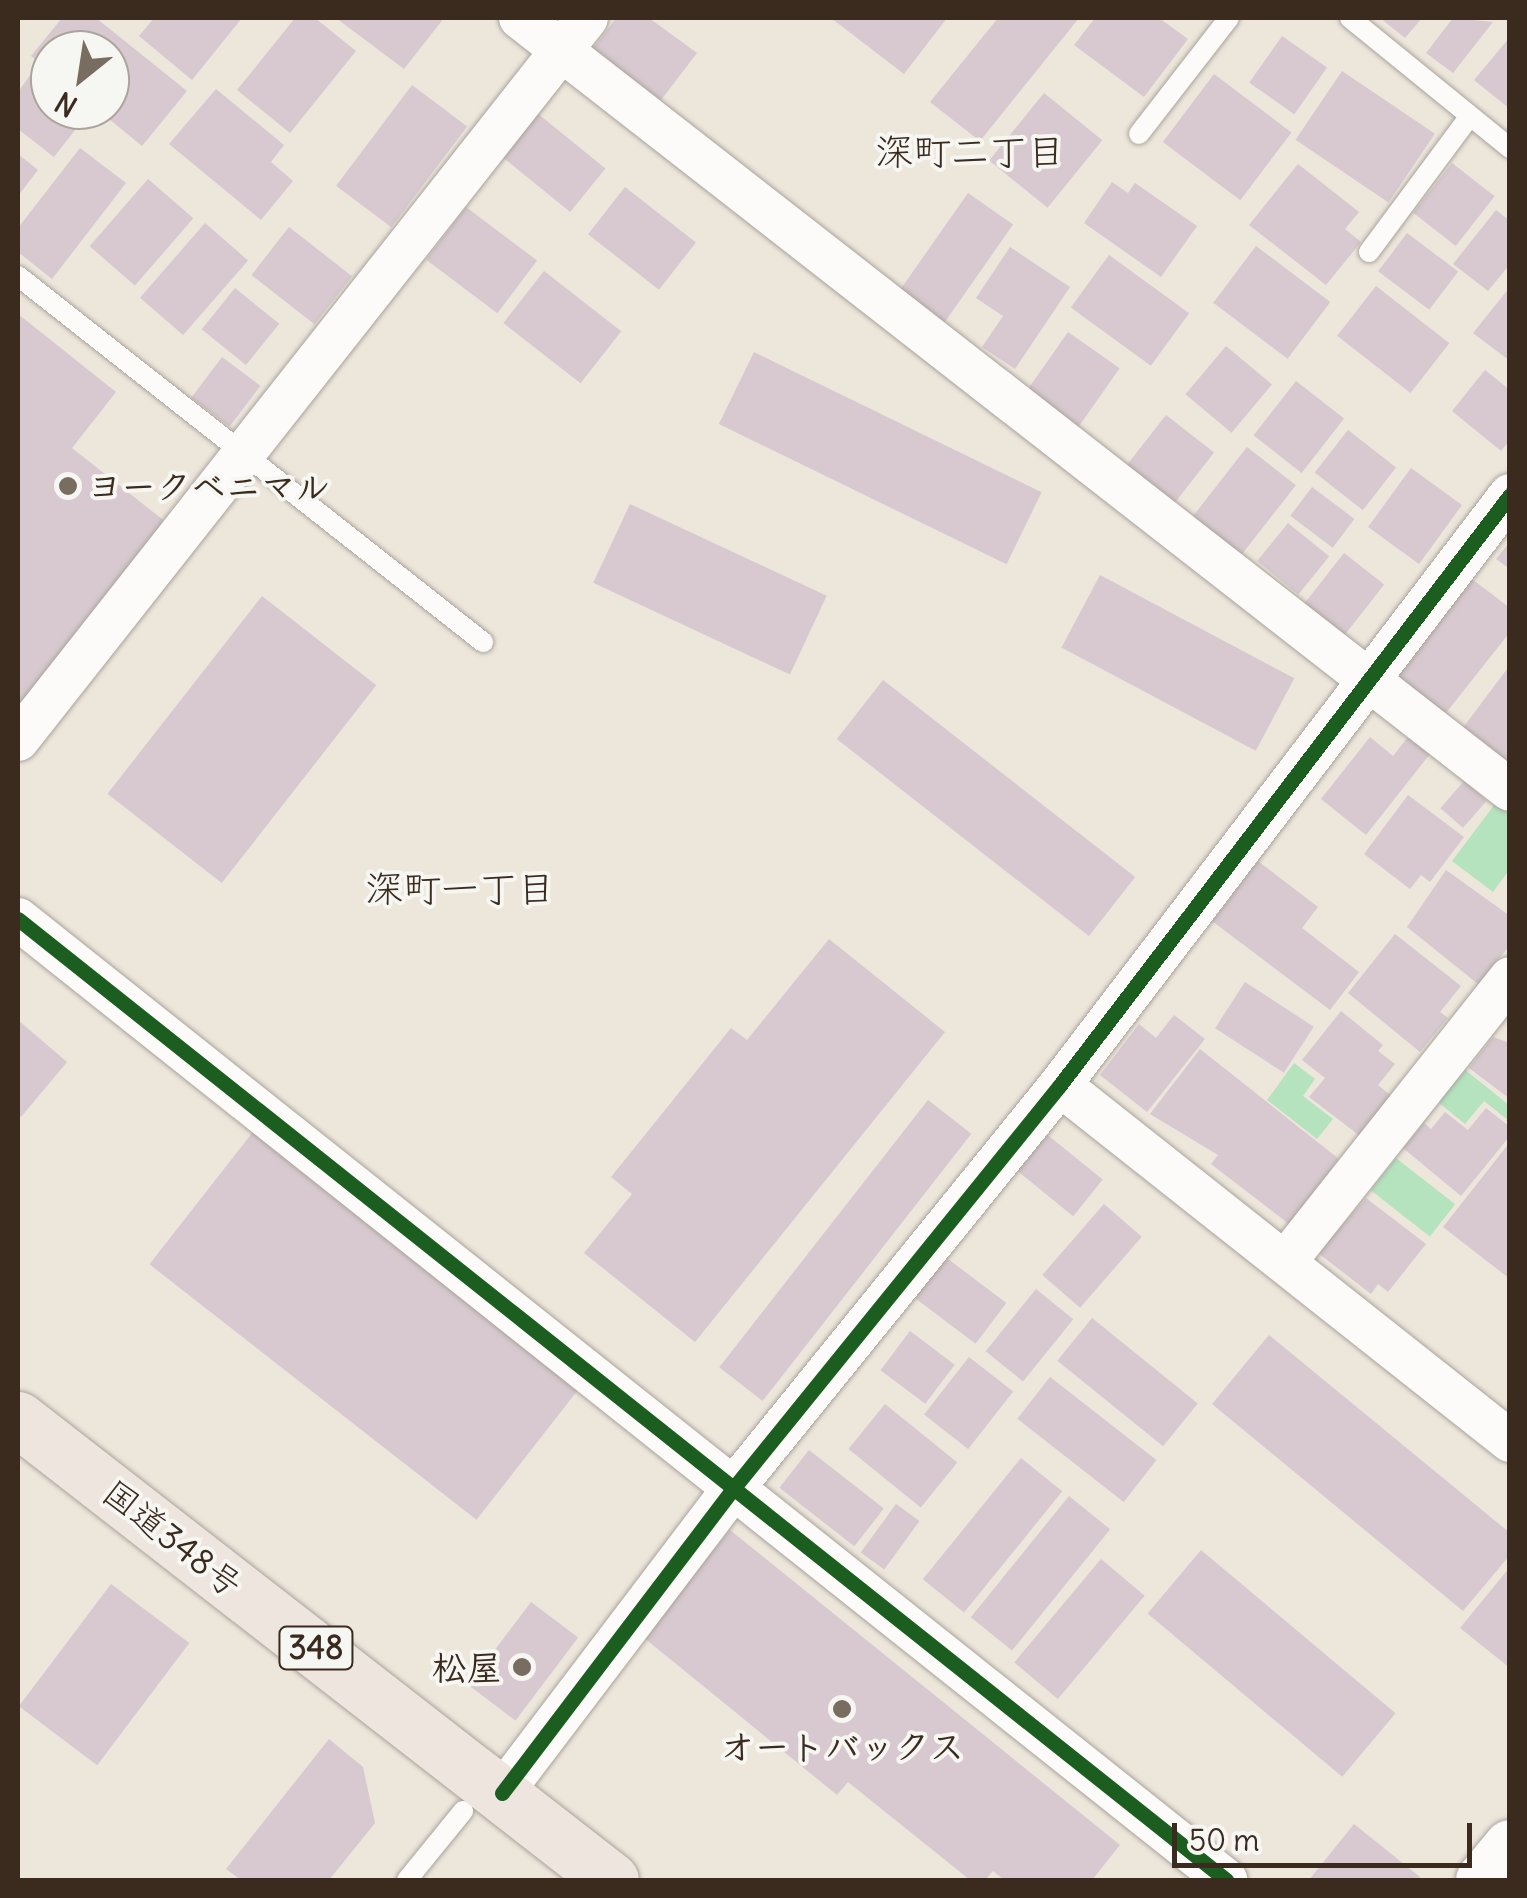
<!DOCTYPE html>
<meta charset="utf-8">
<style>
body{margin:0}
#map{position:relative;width:1527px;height:1898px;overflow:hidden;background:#ede6db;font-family:Delius,"Klee One",sans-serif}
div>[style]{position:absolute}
.green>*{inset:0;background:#b4e3be;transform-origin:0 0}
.building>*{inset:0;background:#d7c9cf;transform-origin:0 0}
.roads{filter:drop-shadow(0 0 2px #a9a39c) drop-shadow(0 0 2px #a9a39c)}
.service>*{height:20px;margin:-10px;padding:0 10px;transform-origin:10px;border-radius:10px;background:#fcfbfa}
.minor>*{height:42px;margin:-21px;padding:0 21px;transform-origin:21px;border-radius:21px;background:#fcfbfa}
.tertiary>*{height:52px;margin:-26px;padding:0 26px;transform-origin:26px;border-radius:26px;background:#fcfbfa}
.trunk>*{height:55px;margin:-27.5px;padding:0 27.5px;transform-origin:27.5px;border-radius:27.5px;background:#eee6de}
.cycleway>*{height:15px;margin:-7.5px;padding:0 7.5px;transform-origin:7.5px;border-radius:7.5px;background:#1b5e20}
.dots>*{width:28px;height:28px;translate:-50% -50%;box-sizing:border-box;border:5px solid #f6f6f2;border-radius:50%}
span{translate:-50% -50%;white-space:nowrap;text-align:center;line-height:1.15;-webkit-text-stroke:8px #f6f6f2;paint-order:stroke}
.shield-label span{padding:2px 8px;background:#f6f6f2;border:2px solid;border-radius:8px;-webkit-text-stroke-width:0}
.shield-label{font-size:32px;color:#3b2a1e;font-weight:700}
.poi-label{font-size:35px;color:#3b2a1e;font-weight:700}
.left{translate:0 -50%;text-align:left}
.right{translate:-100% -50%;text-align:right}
.street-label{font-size:35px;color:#3b2a1e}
.neighbourhood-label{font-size:38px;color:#3b2a1e}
.frame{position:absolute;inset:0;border:20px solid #3b2a1e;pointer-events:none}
.north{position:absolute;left:30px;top:30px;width:100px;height:100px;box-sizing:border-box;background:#f6f6f2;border:2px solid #aba49d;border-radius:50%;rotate:210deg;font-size:28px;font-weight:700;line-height:40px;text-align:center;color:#3b2a1e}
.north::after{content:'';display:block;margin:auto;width:35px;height:45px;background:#796c60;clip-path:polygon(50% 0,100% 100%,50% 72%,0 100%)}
.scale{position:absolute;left:1172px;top:1823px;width:300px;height:45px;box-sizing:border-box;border:5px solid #3b2a1e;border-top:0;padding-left:12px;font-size:30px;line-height:35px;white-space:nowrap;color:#3b2a1e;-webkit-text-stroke:8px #f6f6f2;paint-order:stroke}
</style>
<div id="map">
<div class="green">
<div style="clip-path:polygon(1495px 804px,1509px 814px,1509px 870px,1493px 892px,1452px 861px)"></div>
<div style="clip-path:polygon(1294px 1063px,1315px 1079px,1303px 1096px,1333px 1119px,1317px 1139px,1267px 1100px)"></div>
<div style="clip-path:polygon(1464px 1069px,1509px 1105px,1509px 1121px,1484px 1101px,1465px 1124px,1438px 1102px)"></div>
<div style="left:1396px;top:1158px;width:75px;height:41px;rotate:38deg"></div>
</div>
<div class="building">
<div style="clip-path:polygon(62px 18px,96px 18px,187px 91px,142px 146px,98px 110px,110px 110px,110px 50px,50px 50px,50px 71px,31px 56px)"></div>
<div style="clip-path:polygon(154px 18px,242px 18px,192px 80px,139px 36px)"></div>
<div style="clip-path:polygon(295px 18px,315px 18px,356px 51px,290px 133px,237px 90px)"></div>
<div style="clip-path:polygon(336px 18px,444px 18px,404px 69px)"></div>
<div style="clip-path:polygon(616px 18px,649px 18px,697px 53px,661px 100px,593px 49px)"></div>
<div style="clip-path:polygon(831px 18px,947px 18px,904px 74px)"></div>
<div style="clip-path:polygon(998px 18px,1079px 18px,980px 141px,930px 102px)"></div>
<div style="clip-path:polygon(1095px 18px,1159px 18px,1188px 39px,1144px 97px,1074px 45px)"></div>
<div style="clip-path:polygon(1380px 18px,1422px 18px,1405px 38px)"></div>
<div style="clip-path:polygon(1453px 18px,1493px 22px,1453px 73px,1426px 53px)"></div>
<div style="left:1282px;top:36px;width:55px;height:57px;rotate:35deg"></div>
<div style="clip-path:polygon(1510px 37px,1510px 109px,1474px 80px)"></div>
<div style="left:1342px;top:71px;width:112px;height:83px;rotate:34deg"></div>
<div style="clip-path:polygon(31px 74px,50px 88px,50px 110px,86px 116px,54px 157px,18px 129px,18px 92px)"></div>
<div style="left:1214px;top:74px;width:97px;height:85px;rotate:37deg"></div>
<div style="left:412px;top:85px;width:69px;height:126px;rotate:37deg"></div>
<div style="clip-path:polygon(216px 89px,284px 145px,271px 162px,293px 181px,261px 220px,169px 144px)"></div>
<div style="left:1044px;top:93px;width:75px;height:87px;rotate:39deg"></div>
<div style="left:537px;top:113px;width:88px;height:56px;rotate:39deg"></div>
<div style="clip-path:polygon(80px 148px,126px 183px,52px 279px,18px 252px,18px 228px)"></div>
<div style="clip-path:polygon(18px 154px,38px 170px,18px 196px)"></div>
<div style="left:1452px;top:163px;width:54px;height:63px;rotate:38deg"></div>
<div style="clip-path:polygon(1298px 164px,1359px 212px,1345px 229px,1361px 242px,1326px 285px,1249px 225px)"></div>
<div style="left:148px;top:179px;width:60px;height:89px;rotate:41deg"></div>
<div style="clip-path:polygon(1112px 182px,1128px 193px,1135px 183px,1197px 226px,1161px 277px,1084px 223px)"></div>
<div style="left:625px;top:187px;width:90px;height:60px;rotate:38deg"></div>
<div style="left:968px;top:193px;width:55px;height:121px;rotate:35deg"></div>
<div style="left:466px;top:207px;width:89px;height:66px;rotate:37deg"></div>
<div style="clip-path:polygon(1496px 210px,1510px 221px,1510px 264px,1488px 291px,1453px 264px)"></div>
<div style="left:205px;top:223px;width:57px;height:99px;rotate:41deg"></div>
<div style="left:289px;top:227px;width:80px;height:61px;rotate:38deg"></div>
<div style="left:1407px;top:233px;width:64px;height:48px;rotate:37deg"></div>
<div style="left:1256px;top:246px;width:93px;height:71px;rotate:37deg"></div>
<div style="clip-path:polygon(1010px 247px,1070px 287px,1015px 369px,982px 347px,1003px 316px,976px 298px)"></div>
<div style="left:1109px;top:255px;width:99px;height:65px;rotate:36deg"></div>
<div style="left:544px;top:271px;width:98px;height:66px;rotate:38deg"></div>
<div style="left:1376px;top:286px;width:93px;height:63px;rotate:38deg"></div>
<div style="clip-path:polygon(1510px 287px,1510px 361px,1473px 333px)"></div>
<div style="left:235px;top:288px;width:57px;height:53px;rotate:39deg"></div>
<div style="clip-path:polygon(18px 314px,116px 392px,72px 448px,167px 523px,18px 714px)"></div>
<div style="left:1068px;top:332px;width:63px;height:73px;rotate:35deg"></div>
<div style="left:1226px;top:346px;width:60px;height:63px;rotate:40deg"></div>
<div style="left:754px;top:352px;width:320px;height:80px;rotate:26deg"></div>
<div style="left:222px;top:357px;width:48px;height:51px;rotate:37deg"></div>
<div style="clip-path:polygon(1485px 370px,1510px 390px,1510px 440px,1501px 451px,1452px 411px)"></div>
<div style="left:1296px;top:381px;width:61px;height:69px;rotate:38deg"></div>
<div style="left:1166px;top:415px;width:61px;height:65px;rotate:38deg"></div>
<div style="left:1348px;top:430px;width:61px;height:54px;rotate:38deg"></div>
<div style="left:1247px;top:447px;width:62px;height:94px;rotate:38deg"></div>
<div style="left:1411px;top:468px;width:63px;height:73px;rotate:36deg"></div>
<div style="left:1312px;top:487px;width:53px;height:36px;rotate:37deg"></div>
<div style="left:630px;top:504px;width:217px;height:87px;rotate:25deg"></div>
<div style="left:1288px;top:523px;width:53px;height:49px;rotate:39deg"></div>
<div style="clip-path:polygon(1510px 542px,1510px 569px,1496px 559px)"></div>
<div style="left:1344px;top:553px;width:51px;height:68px;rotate:38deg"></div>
<div style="left:1100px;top:575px;width:220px;height:82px;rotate:28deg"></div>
<div style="clip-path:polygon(1468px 576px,1510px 608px,1510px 632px,1442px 718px,1389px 676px)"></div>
<div style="left:262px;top:596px;width:145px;height:251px;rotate:38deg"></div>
<div style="clip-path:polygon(1510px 665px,1510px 764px,1462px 729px)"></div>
<div style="left:883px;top:680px;width:320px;height:75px;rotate:38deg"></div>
<div style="clip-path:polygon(1370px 737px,1393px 756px,1408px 737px,1430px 754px,1366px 835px,1321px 799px)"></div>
<div style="left:1464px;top:781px;width:30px;height:36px;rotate:41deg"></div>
<div style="clip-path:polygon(1408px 795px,1464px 837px,1430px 882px,1421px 875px,1410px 889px,1364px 854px)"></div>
<div style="clip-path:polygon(1258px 861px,1318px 907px,1302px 928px,1359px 972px,1330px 1010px,1212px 921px)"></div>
<div style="clip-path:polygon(1446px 870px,1510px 916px,1510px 945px,1478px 984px,1407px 927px)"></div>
<div style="clip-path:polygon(1395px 934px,1461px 986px,1440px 1012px,1448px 1018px,1420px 1052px,1348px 993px)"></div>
<div style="clip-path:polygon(829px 939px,945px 1032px,695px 1342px,584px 1253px,632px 1194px,611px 1177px,731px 1028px,747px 1040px)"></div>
<div style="left:1245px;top:982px;width:82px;height:55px;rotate:33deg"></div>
<div style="clip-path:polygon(1341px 1011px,1383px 1045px,1378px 1051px,1395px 1064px,1378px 1085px,1395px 1099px,1364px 1139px,1309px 1097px,1325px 1078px,1302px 1060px)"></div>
<div style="clip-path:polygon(1174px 1015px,1205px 1039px,1147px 1112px,1100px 1075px,1139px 1024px,1156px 1038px)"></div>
<div style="clip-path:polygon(18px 1020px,67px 1062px,21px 1117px,18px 1115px)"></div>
<div style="clip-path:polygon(1493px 1037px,1510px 1043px,1510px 1099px,1469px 1068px)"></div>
<div style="clip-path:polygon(1200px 1049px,1339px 1159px,1289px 1224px,1211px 1164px,1218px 1155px,1150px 1114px)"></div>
<div style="left:928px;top:1100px;width:55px;height:339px;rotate:38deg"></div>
<div style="clip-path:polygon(1486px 1108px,1510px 1127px,1509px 1137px,1461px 1196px,1403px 1148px,1424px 1123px,1431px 1129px,1445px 1112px,1468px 1130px)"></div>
<div style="left:256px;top:1128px;width:415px;height:173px;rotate:38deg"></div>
<div style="left:1039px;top:1128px;width:82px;height:47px;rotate:39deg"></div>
<div style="clip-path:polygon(1510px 1142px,1510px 1279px,1443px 1227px)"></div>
<div style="clip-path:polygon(1366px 1198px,1426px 1244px,1388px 1292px,1378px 1284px,1371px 1294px,1318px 1253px)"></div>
<div style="left:1104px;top:1204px;width:50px;height:94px;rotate:41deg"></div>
<div style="left:940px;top:1253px;width:83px;height:51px;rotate:37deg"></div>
<div style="left:1036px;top:1289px;width:48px;height:80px;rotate:39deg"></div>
<div style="left:1092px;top:1318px;width:136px;height:55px;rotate:39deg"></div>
<div style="left:910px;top:1331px;width:56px;height:49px;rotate:37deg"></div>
<div style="clip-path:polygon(1269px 1335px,1510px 1533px,1510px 1555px,1463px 1611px,1212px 1404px)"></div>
<div style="left:969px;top:1357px;width:56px;height:73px;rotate:38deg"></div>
<div style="left:1050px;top:1377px;width:135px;height:53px;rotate:38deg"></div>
<div style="left:885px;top:1404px;width:93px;height:58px;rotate:39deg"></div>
<div style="left:809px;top:1450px;width:95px;height:48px;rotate:38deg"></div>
<div style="left:1021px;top:1458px;width:53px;height:156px;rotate:39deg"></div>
<div style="left:1069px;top:1496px;width:53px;height:156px;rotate:39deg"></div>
<div style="left:896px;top:1504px;width:29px;height:60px;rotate:36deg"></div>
<div style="clip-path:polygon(730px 1530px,1120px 1845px,1092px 1880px,1004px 1880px,993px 1871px,985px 1880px,970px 1880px,848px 1782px,837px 1795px,643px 1637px)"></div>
<div style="left:1201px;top:1550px;width:254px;height:83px;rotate:40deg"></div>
<div style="left:1101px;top:1559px;width:57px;height:135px;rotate:40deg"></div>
<div style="clip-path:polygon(1510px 1567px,1510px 1668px,1460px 1628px)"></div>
<div style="left:111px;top:1584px;width:98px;height:153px;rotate:37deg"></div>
<div style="left:531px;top:1602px;width:59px;height:104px;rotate:37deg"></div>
<div style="clip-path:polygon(329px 1739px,363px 1767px,375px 1823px,329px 1880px,241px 1880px,226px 1869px)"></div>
<div style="clip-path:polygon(1354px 1824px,1420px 1877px,1417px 1880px,1309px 1880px)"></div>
</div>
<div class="roads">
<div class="service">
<div style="left:1350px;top:18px;width:206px;rotate:39.1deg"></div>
<div style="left:1139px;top:134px;width:147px;rotate:-52.2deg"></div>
<div style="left:1369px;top:252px;width:169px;rotate:-53.4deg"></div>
<div style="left:18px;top:276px;width:592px;rotate:38.21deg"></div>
<div style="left:407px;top:1880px;width:89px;rotate:-50.9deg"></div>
</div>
<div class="minor">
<div style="left:520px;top:18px;width:1255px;rotate:37.95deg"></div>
<div style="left:18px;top:740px;width:919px;rotate:-51.76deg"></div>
<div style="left:18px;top:919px;width:1544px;rotate:38.5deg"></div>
<div style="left:1060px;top:1085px;width:574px;rotate:38.35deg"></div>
<div style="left:1286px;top:1261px;width:361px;rotate:-51.6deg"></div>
<div style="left:502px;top:1793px;width:387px;rotate:-52.8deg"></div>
<div style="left:736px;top:1485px;width:515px;rotate:-50.99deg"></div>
<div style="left:1060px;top:1085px;width:742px;rotate:-52.67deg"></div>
</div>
<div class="tertiary">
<div style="left:1482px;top:1880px;width:44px;rotate:-50.5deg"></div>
</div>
<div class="trunk">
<div style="left:18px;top:1419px;width:751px;rotate:37.86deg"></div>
</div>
</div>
<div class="cycleway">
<div style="left:18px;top:919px;width:1544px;rotate:38.5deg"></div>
<div style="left:502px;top:1793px;width:387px;rotate:-52.8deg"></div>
<div style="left:736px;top:1485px;width:515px;rotate:-50.99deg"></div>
<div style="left:1060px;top:1085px;width:742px;rotate:-52.67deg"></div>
</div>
<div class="dots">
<div style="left:68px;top:486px;background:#796c60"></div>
<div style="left:522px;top:1667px;background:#796c60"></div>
<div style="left:842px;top:1709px;background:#796c60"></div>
</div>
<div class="shield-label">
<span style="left:316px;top:1648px">348</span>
</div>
<div class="poi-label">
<span class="left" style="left:88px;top:486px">ヨークベニマル</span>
<span class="right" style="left:502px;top:1667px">松屋</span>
<span style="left:842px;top:1746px">オートバックス</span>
</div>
<div class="street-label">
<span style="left:173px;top:1538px;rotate:38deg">国道348号</span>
</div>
<div class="neighbourhood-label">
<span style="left:970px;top:152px">深町二丁目</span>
<span style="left:460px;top:889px">深町一丁目</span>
</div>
<div class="frame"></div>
<div class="north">N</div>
<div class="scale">50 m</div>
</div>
